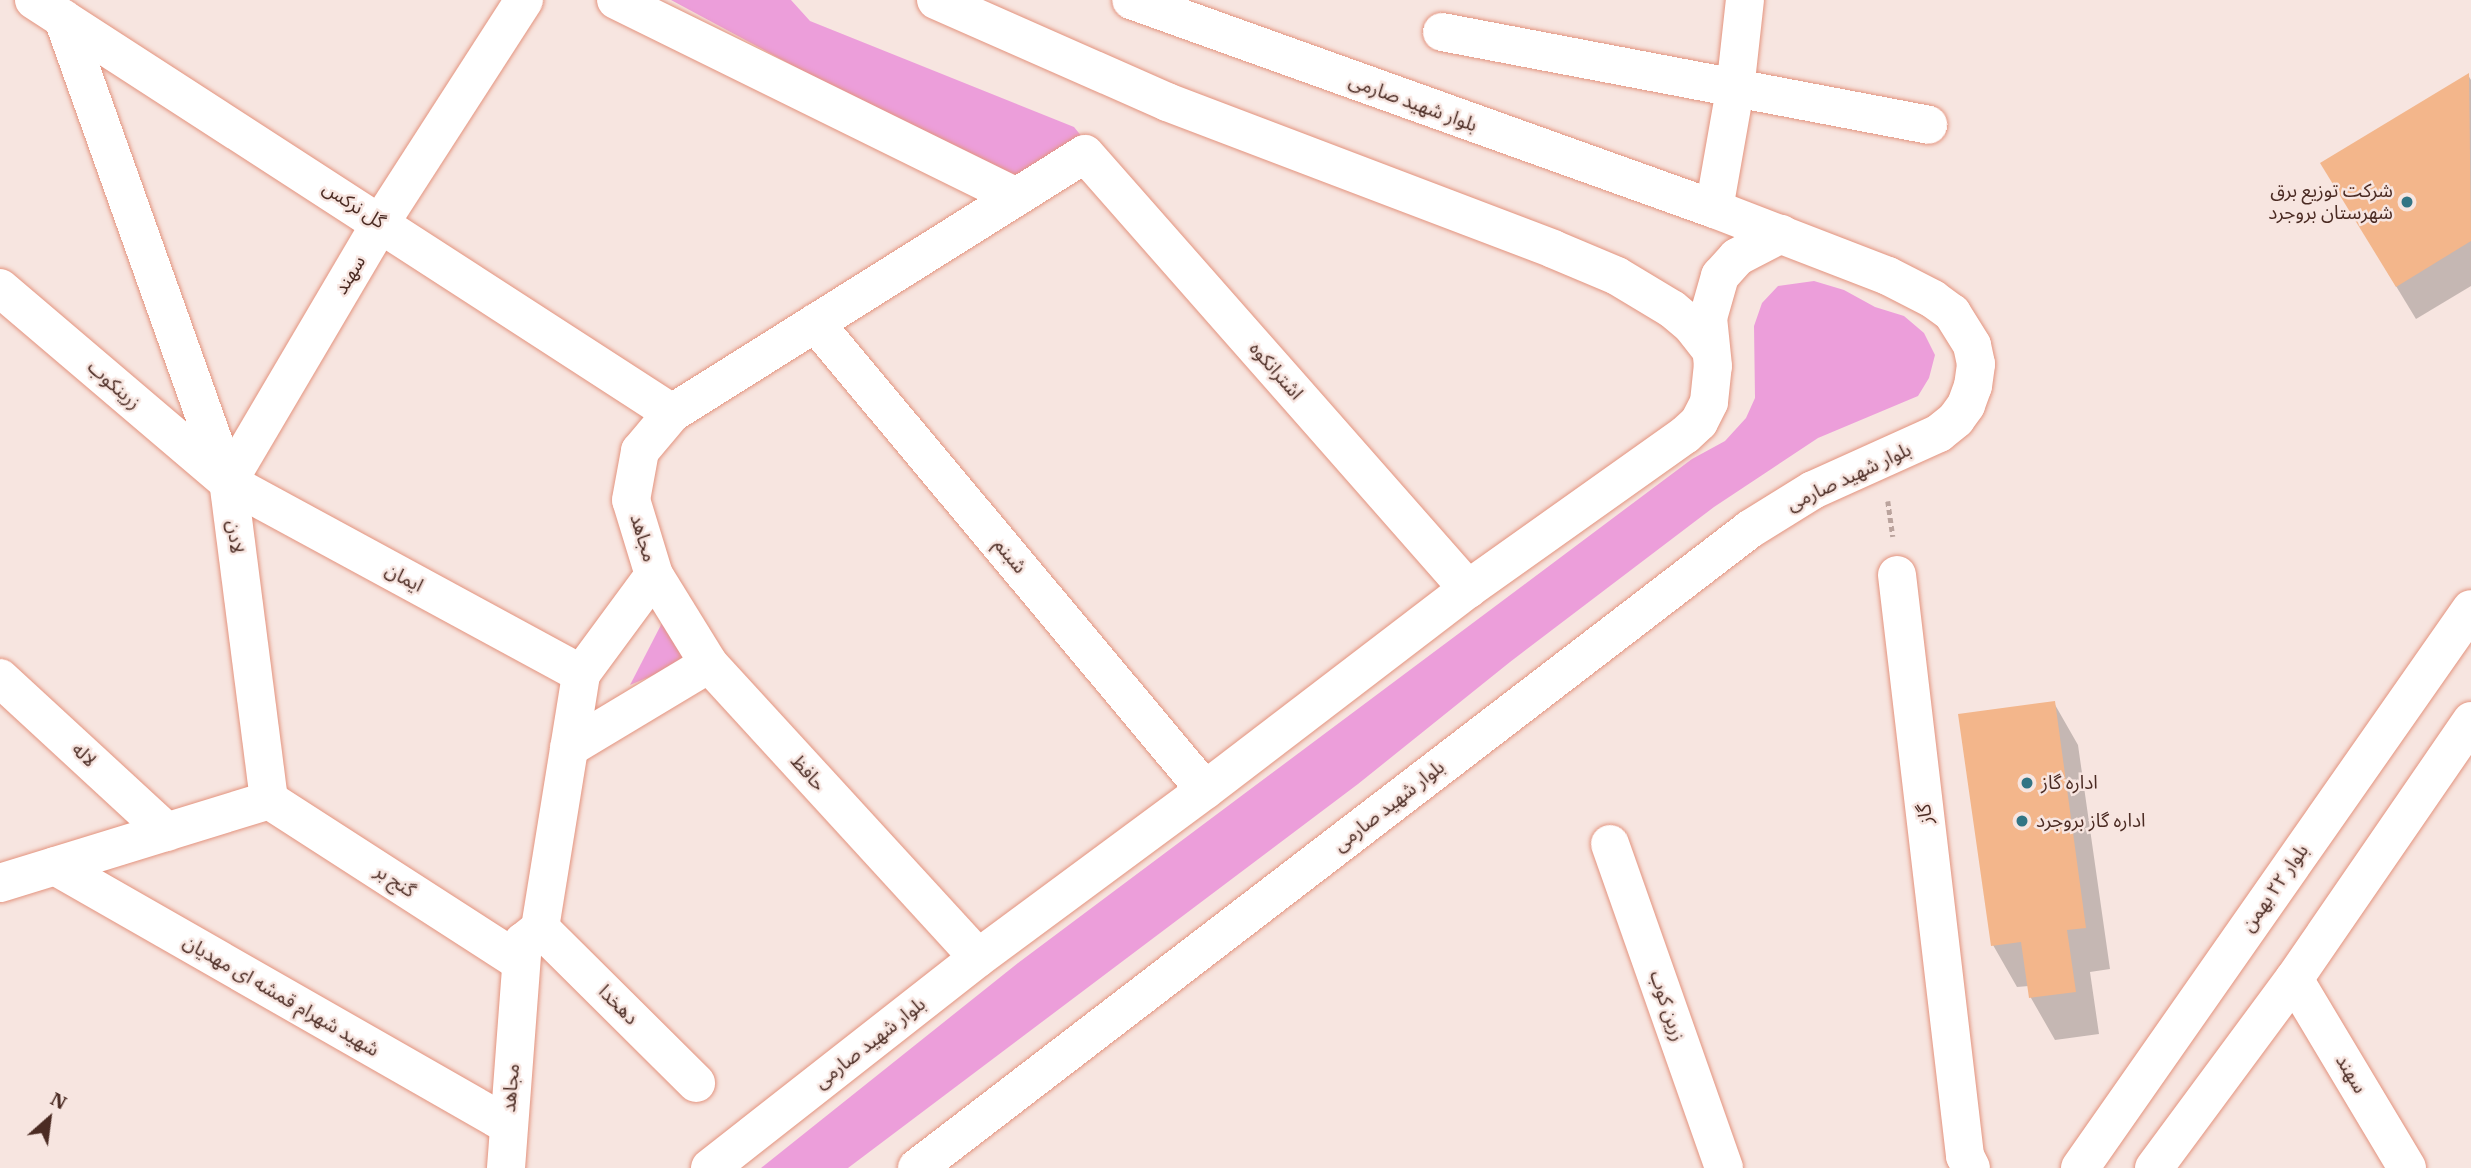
<!DOCTYPE html>
<meta charset="utf-8">
<style>
body{margin:0}
#map{position:relative;width:2471px;height:1168px;overflow:hidden;background:#f7e5e0;font-family:"IBM Plex Serif","Noto Sans Arabic",serif}
div>[style]{position:absolute}
.green>*{inset:0;background:#ec9eda}
.shadow>*{inset:0;background:#0003}
.building>*{inset:0;background:#f3b68b}
.path>*{height:4.5px;margin-top:-2.25px;transform-origin:0;background:repeating-linear-gradient(90deg,#baa39d 0 5px,transparent 0 8.5px)}
.roads{filter:drop-shadow(0 0 2px #e3947f) drop-shadow(0 0 2px #e3947f)}
.street>*{height:38px;margin:-19px;padding:0 19px;transform-origin:19px;border-radius:19px;background:#fff}
.secondary>*{height:38px;margin:-19px;padding:0 19px;transform-origin:19px;border-radius:19px;background:#fff}
.dots>*{width:19px;height:19px;translate:-50% -50%;box-sizing:border-box;border:4px solid #f7e5e0;border-radius:50%}
span{translate:-50% -50%;white-space:nowrap;text-align:center;line-height:1.15;-webkit-text-stroke:5px #f7e5e0;paint-order:stroke}
.street-label{font-size:19px;color:#4b2b23}
.poi-label{font-size:19px;color:#4b2b23}
.right{translate:-100% -50%;text-align:right}
.left{translate:0 -50%;text-align:left}
.north{position:absolute;left:14px;top:1084px;width:70px;height:70px;-webkit-text-stroke:5px #f7e5e0;paint-order:stroke;rotate:28deg;font-size:19px;font-weight:700;line-height:28px;text-align:center;color:#4b2b23}
.north::after{content:'';display:block;margin:auto;width:24px;height:32px;background:#4b2b23;clip-path:polygon(50% 0,100% 100%,50% 72%,0 100%)}
</style>
<div id="map">
<div class="green">
<div style="clip-path:polygon(671px 0,791px 0,810px 21px,1074px 127px,1087px 143px,1011px 183px)"></div>
<div style="clip-path:polygon(1814px 281px,1844px 290px,1875px 307px,1904px 316px,1924px 333px,1935px 355px,1929px 378px,1918px 396px,1818px 438px,1714px 507px,1510px 662px,1358px 784px,848px 1168px,761px 1168px,1018px 963px,1692px 459px,1725px 441px,1746px 418px,1755px 398px,1754px 326px,1762px 303px,1778px 286px)"></div>
<div style="clip-path:polygon(663px 621px,687px 661px,630px 685px)"></div>
</div>
<div class="shadow">
<div style="clip-path:polygon(2468px 75px,2471px 80px,2471px 286px,2416px 319px,2342px 197px)"></div>
<div style="clip-path:polygon(2054px 703px,2078px 745px,2110px 969px,2090px 972px,2099px 1034px,2055px 1040px,2031px 998px,2029px 986px,2017px 987px,1993px 945px)"></div>
</div>
<div class="building">
<div style="clip-path:polygon(2469px 73px,2471px 241px,2396px 287px,2320px 163px)"></div>
<div style="clip-path:polygon(2055px 701px,2086px 928px,2067px 930px,2076px 992px,2029px 998px,2021px 942px,1991px 946px,1958px 714px)"></div>
</div>
<div class="path">
<div style="left:1888px;top:501px;width:36px;rotate:82deg"></div>
</div>
<div class="roads">
<div class="street">
<div style="left:34px;top:0;width:760px;rotate:32.92deg"></div>
<div style="left:616px;top:0;width:446px;rotate:26.2deg"></div>
<div style="left:1442px;top:32px;width:495px;rotate:10.8deg"></div>
<div style="left:1714px;top:209px;width:121px;rotate:-80deg"></div>
<div style="left:1735px;top:90px;width:91px;rotate:-83.7deg"></div>
<div style="left:0;top:288px;width:299px;rotate:40.4deg"></div>
<div style="left:228px;top:482px;width:402px;rotate:28.5deg"></div>
<div style="left:815px;top:323px;width:608px;rotate:50.13deg"></div>
<div style="left:228px;top:482px;width:302px;rotate:-59.5deg"></div>
<div style="left:381px;top:222px;width:264px;rotate:-57.2deg"></div>
<div style="left:654px;top:575px;width:105px;rotate:58.3deg"></div>
<div style="left:709px;top:664px;width:398px;rotate:47.5deg"></div>
<div style="left:1897px;top:575px;width:585px;rotate:83.32deg"></div>
<div style="left:1965px;top:1156px;width:13px;rotate:63deg"></div>
<div style="left:0;top:678px;width:227px;rotate:42.7deg"></div>
<div style="left:569px;top:748px;width:163px;rotate:-31deg"></div>
<div style="left:269px;top:800px;width:299px;rotate:32.8deg"></div>
<div style="left:1610px;top:844px;width:343px;rotate:70.6deg"></div>
<div style="left:55px;top:866px;width:522px;rotate:29.76deg"></div>
<div style="left:0;top:883px;width:282px;rotate:-17.1deg"></div>
<div style="left:269px;top:800px;width:321px;rotate:-97.3deg"></div>
<div style="left:228px;top:482px;width:492px;rotate:-109.6deg"></div>
<div style="left:540px;top:928px;width:220px;rotate:44.8deg"></div>
<div style="left:2294px;top:979px;width:220px;rotate:59.1deg"></div>
<div style="left:506px;top:1168px;width:227px;rotate:-85.7deg"></div>
<div style="left:523px;top:942px;width:22px;rotate:-39deg"></div>
<div style="left:540px;top:928px;width:257px;rotate:-80.8deg"></div>
<div style="left:581px;top:674px;width:123px;rotate:-53.6deg"></div>
<div style="left:654px;top:575px;width:78px;rotate:-107deg"></div>
<div style="left:631px;top:500px;width:50px;rotate:-79.6deg"></div>
<div style="left:640px;top:451px;width:50px;rotate:-49.9deg"></div>
<div style="left:672px;top:413px;width:487px;rotate:-32.1deg"></div>
<div style="left:1085px;top:154px;width:580px;rotate:48.64deg"></div>
</div>
<div class="secondary">
<div style="left:936px;top:0;width:253px;rotate:23.8deg"></div>
<div style="left:1167px;top:102px;width:413px;rotate:20.8deg"></div>
<div style="left:1553px;top:249px;width:69px;rotate:22.9deg"></div>
<div style="left:1617px;top:276px;width:64px;rotate:31deg"></div>
<div style="left:1672px;top:309px;width:26px;rotate:40deg"></div>
<div style="left:1692px;top:326px;width:29px;rotate:52deg"></div>
<div style="left:710px;top:1168px;width:340px;rotate:-38.1deg"></div>
<div style="left:978px;top:958px;width:282px;rotate:-36.5deg"></div>
<div style="left:1205px;top:790px;width:331px;rotate:-37.4deg"></div>
<div style="left:1468px;top:589px;width:266px;rotate:-35.4deg"></div>
<div style="left:1685px;top:435px;width:19px;rotate:-43deg"></div>
<div style="left:1699px;top:422px;width:22px;rotate:-63deg"></div>
<div style="left:1709px;top:402px;width:36px;rotate:-84deg"></div>
<div style="left:1713px;top:366px;width:48px;rotate:-95.9deg"></div>
<div style="left:1708px;top:318px;width:44px;rotate:-74.1deg"></div>
<div style="left:1720px;top:276px;width:25px;rotate:-48deg"></div>
<div style="left:1737px;top:257px;width:50px;rotate:-27.6deg"></div>
<div style="left:917px;top:1168px;width:1050px;rotate:-37.49deg"></div>
<div style="left:1750px;top:529px;width:74px;rotate:-31.8deg"></div>
<div style="left:1813px;top:490px;width:138px;rotate:-24.3deg"></div>
<div style="left:1939px;top:433px;width:22px;rotate:-39deg"></div>
<div style="left:1956px;top:419px;width:17px;rotate:-54deg"></div>
<div style="left:1966px;top:405px;width:20px;rotate:-70deg"></div>
<div style="left:1973px;top:386px;width:22px;rotate:-82deg"></div>
<div style="left:1976px;top:364px;width:19px;rotate:-102deg"></div>
<div style="left:1972px;top:345px;width:38px;rotate:-122deg"></div>
<div style="left:1952px;top:313px;width:24px;rotate:-144deg"></div>
<div style="left:1933px;top:299px;width:51px;rotate:-152.9deg"></div>
<div style="left:1888px;top:276px;width:186px;rotate:-158.9deg"></div>
<div style="left:1714px;top:209px;width:619px;rotate:-160.28deg"></div>
<div style="left:2080px;top:1168px;width:682px;rotate:-55.03deg"></div>
<div style="left:2154px;top:1168px;width:235px;rotate:-53.5deg"></div>
<div style="left:2294px;top:979px;width:313px;rotate:-55.5deg"></div>
</div>
</div>
<div class="dots">
<div style="left:2407px;top:202px;background:#327585"></div>
<div style="left:2027px;top:783px;background:#327585"></div>
<div style="left:2022px;top:821px;background:#327585"></div>
</div>
<div class="street-label">
<span style="left:1413px;top:103px;rotate:20deg">بلوار شهید صارمی</span>
<span style="left:354px;top:205px;rotate:33deg">گل نرکس</span>
<span style="left:350px;top:275px;rotate:-59deg">سهند</span>
<span style="left:1276px;top:371px;rotate:49deg">اشترانکوه</span>
<span style="left:114px;top:385px;rotate:41deg">زرینکوب</span>
<span style="left:1849px;top:477px;rotate:-25deg">بلوار شهید صارمی</span>
<span style="left:235px;top:537px;rotate:83deg">لادن</span>
<span style="left:643px;top:538px;rotate:73deg">مجاهد</span>
<span style="left:1010px;top:556px;rotate:50deg">شبنم</span>
<span style="left:404px;top:578px;rotate:28deg">ایمان</span>
<span style="left:84px;top:755px;rotate:43deg">لاله</span>
<span style="left:808px;top:773px;rotate:48deg">حافظ</span>
<span style="left:1389px;top:806px;rotate:-38deg">بلوار شهید صارمی</span>
<span style="left:1925px;top:814px;rotate:-97deg">گاز</span>
<span style="left:395px;top:881px;rotate:33deg">گنج بر</span>
<span style="left:2275px;top:888px;rotate:-55deg">بلوار ۲۲ بهمن</span>
<span style="left:281px;top:996px;rotate:30deg">شهید شهرام قمشه ای مهدیان</span>
<span style="left:618px;top:1005px;rotate:45deg">دهخدا</span>
<span style="left:1667px;top:1006px;rotate:71deg">زرین کوب</span>
<span style="left:870px;top:1043px;rotate:-38deg">بلوار شهید صارمی</span>
<span style="left:2351px;top:1074px;rotate:59deg">سهند</span>
<span style="left:511px;top:1088px;rotate:-85deg">مجاهد</span>
</div>
<div class="poi-label">
<span class="right" style="left:2393px;top:202px">شرکت توزیع برق<br>شهرستان بروجرد</span>
<span class="left" style="left:2041px;top:783px">اداره گاز</span>
<span class="left" style="left:2036px;top:821px">اداره گاز بروجرد</span>
</div>
<div class="north">N</div>
</div>
